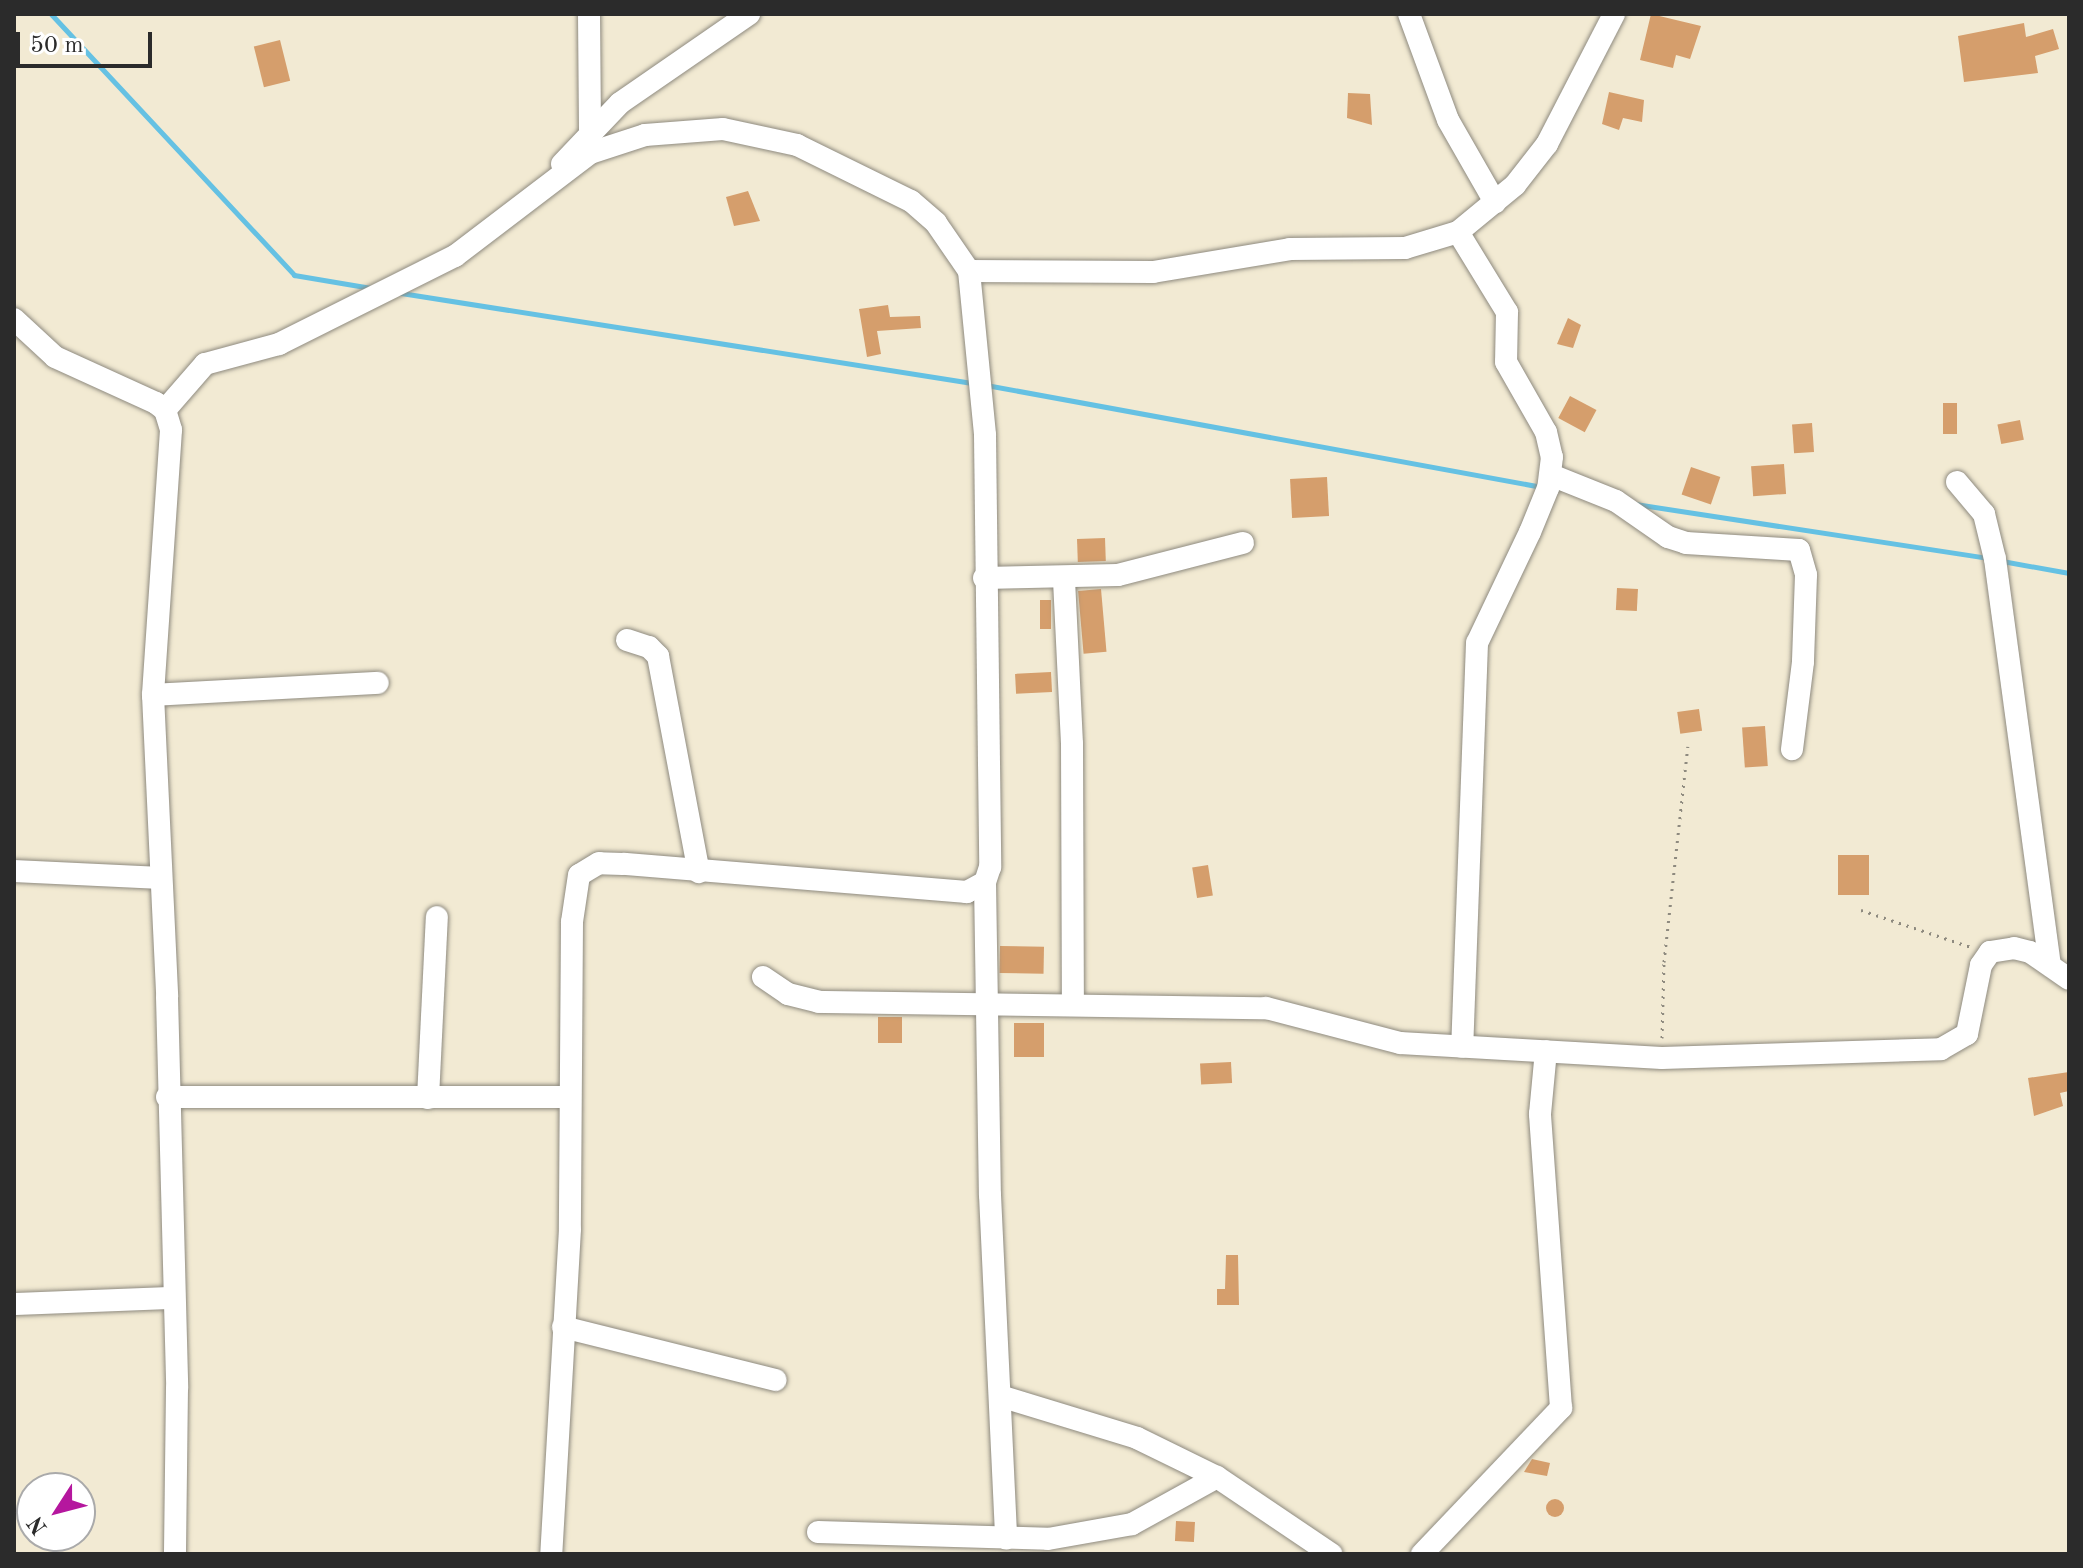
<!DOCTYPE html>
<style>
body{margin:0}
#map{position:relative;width:2083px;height:1568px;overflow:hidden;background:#f2ead3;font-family:"Old Standard TT",serif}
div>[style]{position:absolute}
.stream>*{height:5px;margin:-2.5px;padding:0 2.5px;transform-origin:2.5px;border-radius:2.5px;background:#65c1e3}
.building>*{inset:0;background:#d59e6c;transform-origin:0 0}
.round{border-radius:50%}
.path>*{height:3px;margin-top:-1.5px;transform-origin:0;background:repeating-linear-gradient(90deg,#8e8a7f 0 2px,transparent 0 8px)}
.roads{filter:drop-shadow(0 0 2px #8e8a7f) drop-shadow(0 0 2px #8e8a7f)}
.minor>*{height:22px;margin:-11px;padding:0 11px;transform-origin:11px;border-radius:11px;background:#fff}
span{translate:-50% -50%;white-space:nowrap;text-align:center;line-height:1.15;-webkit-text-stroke:6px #fff;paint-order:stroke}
.frame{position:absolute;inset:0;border:16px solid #2b2b2b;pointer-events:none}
.north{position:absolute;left:16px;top:1472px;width:80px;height:80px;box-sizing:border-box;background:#fff;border:2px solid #aaa;border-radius:50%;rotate:234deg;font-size:22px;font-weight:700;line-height:32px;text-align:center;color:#2b2b2b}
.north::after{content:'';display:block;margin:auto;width:28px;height:36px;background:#b5179e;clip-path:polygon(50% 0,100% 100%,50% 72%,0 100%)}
.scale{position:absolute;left:16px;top:32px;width:136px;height:36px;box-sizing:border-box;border:4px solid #2b2b2b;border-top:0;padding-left:10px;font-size:24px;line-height:28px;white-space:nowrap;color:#2b2b2b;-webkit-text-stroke:6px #fff;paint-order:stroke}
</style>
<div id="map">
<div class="stream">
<div style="left:51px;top:14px;width:357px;rotate:47deg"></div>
<div style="left:294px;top:275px;width:78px;rotate:9.6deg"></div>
<div style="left:401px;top:293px;width:578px;rotate:8.96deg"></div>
<div style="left:986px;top:385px;width:565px;rotate:10.4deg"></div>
<div style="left:1635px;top:504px;width:358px;rotate:8.7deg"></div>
<div style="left:2002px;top:561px;width:68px;rotate:10.2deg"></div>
</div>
<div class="building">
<div style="clip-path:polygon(1651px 14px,1701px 26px,1690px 59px,1676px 55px,1673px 68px,1640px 60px)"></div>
<div style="clip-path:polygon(2024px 23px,2026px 37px,2053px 29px,2059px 49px,2035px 56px,2038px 73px,1964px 82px,1958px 36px)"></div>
<div style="left:280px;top:40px;width:42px;height:27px;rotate:76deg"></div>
<div style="clip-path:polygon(1609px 92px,1644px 100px,1642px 122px,1623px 118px,1619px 130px,1602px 124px)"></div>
<div style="clip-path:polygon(1348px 93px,1370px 94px,1372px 125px,1347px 118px)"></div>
<div style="clip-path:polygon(748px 191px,760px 221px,734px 226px,726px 197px)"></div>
<div style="clip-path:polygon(888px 305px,890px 317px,920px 316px,921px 328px,877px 331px,881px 354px,867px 357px,859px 309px)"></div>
<div style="clip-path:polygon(1568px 318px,1581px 325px,1573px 348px,1557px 344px)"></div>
<div style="left:1570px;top:396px;width:30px;height:25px;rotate:28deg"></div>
<div style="left:1943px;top:403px;width:14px;height:31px"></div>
<div style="left:2020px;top:420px;width:20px;height:23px;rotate:79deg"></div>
<div style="left:1812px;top:423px;width:29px;height:20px;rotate:86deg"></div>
<div style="left:1784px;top:464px;width:30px;height:33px;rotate:86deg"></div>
<div style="left:1691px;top:467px;width:31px;height:29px;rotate:19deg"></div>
<div style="left:1327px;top:477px;width:39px;height:37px;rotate:87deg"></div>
<div style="left:1105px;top:538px;width:23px;height:28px;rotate:88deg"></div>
<div style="left:1617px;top:588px;width:21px;height:22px;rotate:3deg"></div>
<div style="left:1101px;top:589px;width:63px;height:23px;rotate:85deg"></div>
<div style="left:1040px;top:600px;width:11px;height:29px"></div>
<div style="left:1051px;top:672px;width:20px;height:36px;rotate:87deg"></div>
<div style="left:1699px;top:709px;width:22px;height:22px;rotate:82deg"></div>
<div style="left:1765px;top:726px;width:40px;height:23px;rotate:86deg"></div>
<div style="left:1838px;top:855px;width:31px;height:40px"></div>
<div style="left:1208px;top:865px;width:31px;height:16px;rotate:81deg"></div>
<div style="left:1000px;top:946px;width:44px;height:27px;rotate:1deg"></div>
<div style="left:878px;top:1017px;width:24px;height:26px"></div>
<div style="left:1014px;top:1023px;width:30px;height:34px"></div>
<div style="left:1231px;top:1062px;width:21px;height:31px;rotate:87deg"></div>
<div style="clip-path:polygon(2069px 1072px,2069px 1091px,2060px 1093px,2063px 1106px,2034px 1116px,2028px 1078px)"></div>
<div style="clip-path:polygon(1226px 1255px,1238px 1255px,1239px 1305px,1217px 1305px,1217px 1289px,1225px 1289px)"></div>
<div style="clip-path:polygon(1532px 1459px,1550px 1463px,1547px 1476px,1524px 1472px)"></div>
<div class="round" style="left:1546px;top:1499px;width:18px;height:18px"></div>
<div style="left:1176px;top:1521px;width:19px;height:20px;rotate:3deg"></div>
</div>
<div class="path">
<div style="left:1861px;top:910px;width:116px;rotate:18.6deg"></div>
<div style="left:1662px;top:1038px;width:76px;rotate:-88.5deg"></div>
<div style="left:1664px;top:962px;width:217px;rotate:-83.7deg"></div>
</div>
<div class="roads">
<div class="minor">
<div style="left:589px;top:14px;width:116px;rotate:89.5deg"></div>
<div style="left:1409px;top:14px;width:113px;rotate:69.8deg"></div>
<div style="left:1448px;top:120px;width:95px;rotate:60.2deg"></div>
<div style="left:562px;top:164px;width:84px;rotate:-46.4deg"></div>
<div style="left:620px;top:103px;width:157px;rotate:-34.6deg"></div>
<div style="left:1458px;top:232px;width:94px;rotate:58.5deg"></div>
<div style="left:1507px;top:312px;width:50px;rotate:91.1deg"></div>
<div style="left:1506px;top:362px;width:81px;rotate:60.3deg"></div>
<div style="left:1546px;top:432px;width:26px;rotate:77deg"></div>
<div style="left:1552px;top:457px;width:31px;rotate:97deg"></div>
<div style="left:1548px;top:488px;width:48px;rotate:112.2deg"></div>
<div style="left:1530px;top:532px;width:123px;rotate:115.5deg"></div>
<div style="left:1477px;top:643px;width:404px;rotate:92.1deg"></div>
<div style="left:969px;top:271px;width:184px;rotate:0.3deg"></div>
<div style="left:1153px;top:272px;width:139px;rotate:-9.5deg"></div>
<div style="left:1290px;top:249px;width:115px;rotate:-0.5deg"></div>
<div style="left:1405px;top:248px;width:55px;rotate:-16.8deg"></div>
<div style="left:1458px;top:232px;width:74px;rotate:-39.5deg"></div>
<div style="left:1515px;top:185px;width:52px;rotate:-52deg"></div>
<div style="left:1547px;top:144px;width:146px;rotate:-62.7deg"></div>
<div style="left:14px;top:319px;width:56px;rotate:42.8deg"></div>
<div style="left:55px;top:357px;width:111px;rotate:24.5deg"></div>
<div style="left:156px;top:403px;width:11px;rotate:38deg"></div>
<div style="left:165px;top:410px;width:21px;rotate:73deg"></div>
<div style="left:171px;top:430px;width:266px;rotate:93.9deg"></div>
<div style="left:153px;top:695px;width:302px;rotate:87.3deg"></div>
<div style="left:167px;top:997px;width:391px;rotate:88.5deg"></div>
<div style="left:177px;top:1388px;width:166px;rotate:90.7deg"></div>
<div style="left:165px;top:410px;width:61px;rotate:-49deg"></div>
<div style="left:205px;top:364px;width:77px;rotate:-15.1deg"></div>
<div style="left:279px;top:344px;width:197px;rotate:-26.6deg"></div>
<div style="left:455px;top:256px;width:170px;rotate:-37.3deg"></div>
<div style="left:590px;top:153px;width:58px;rotate:-18.1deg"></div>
<div style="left:645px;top:135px;width:78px;rotate:-4.4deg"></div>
<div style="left:723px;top:129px;width:76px;rotate:12.2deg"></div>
<div style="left:797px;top:145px;width:127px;rotate:26.2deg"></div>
<div style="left:911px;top:201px;width:33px;rotate:41deg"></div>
<div style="left:936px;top:223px;width:58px;rotate:55.5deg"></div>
<div style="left:969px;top:271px;width:165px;rotate:84.4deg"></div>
<div style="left:985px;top:435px;width:432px;rotate:89.3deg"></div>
<div style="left:990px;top:867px;width:16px;rotate:108deg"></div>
<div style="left:985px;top:882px;width:21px;rotate:151deg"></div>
<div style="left:967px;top:892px;width:345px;rotate:-175.3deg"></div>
<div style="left:623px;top:864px;width:24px;rotate:-178deg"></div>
<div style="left:599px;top:863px;width:23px;rotate:149deg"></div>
<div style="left:579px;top:875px;width:48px;rotate:98.5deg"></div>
<div style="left:572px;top:922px;width:307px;rotate:90.4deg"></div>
<div style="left:570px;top:1229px;width:326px;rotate:93.3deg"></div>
<div style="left:1551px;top:475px;width:70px;rotate:21.8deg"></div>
<div style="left:1616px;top:501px;width:63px;rotate:34.7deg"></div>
<div style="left:1668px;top:537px;width:19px;rotate:18deg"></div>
<div style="left:1686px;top:543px;width:113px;rotate:3.5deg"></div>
<div style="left:1799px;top:550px;width:26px;rotate:74deg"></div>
<div style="left:1806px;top:575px;width:87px;rotate:92deg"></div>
<div style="left:1803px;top:662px;width:88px;rotate:97.2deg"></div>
<div style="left:1957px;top:482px;width:42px;rotate:49.8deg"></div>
<div style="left:1984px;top:514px;width:46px;rotate:76.3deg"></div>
<div style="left:1995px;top:559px;width:405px;rotate:82.3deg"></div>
<div style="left:984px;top:578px;width:134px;rotate:-1.3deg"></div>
<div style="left:1118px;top:575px;width:129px;rotate:-14.4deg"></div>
<div style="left:1064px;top:580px;width:164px;rotate:87.2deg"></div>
<div style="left:1072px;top:744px;width:258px;rotate:89.8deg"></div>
<div style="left:627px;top:640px;width:23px;rotate:18deg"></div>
<div style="left:649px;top:647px;width:13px;rotate:45deg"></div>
<div style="left:658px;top:656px;width:220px;rotate:79.3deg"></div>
<div style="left:153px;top:695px;width:225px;rotate:-3.1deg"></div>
<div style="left:14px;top:871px;width:147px;rotate:2.7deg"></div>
<div style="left:985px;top:882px;width:313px;rotate:89.1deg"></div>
<div style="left:990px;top:1195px;width:344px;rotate:87.3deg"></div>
<div style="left:763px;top:977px;width:30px;rotate:34deg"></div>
<div style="left:788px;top:994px;width:32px;rotate:14deg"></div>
<div style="left:819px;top:1002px;width:447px;rotate:0.8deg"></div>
<div style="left:1266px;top:1008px;width:138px;rotate:14.6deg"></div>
<div style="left:1400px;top:1043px;width:262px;rotate:3.3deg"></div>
<div style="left:1662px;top:1058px;width:279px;rotate:-1.8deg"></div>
<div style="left:1941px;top:1049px;width:30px;rotate:-30deg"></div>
<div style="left:1967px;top:1034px;width:70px;rotate:-78.5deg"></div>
<div style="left:1981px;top:965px;width:16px;rotate:-55deg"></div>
<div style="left:1990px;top:952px;width:24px;rotate:-9deg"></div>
<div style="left:2014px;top:948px;width:16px;rotate:14deg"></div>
<div style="left:2030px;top:952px;width:47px;rotate:34.7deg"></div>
<div style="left:167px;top:1097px;width:402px"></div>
<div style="left:428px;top:1098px;width:181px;rotate:-87.2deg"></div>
<div style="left:14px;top:1304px;width:157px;rotate:-2.2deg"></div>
<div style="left:563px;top:1327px;width:219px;rotate:14deg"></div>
<div style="left:1000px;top:1396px;width:143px;rotate:17deg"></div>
<div style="left:1137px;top:1438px;width:89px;rotate:26deg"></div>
<div style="left:1217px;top:1477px;width:138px;rotate:34deg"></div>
<div style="left:818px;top:1532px;width:230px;rotate:1.7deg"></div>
<div style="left:1048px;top:1539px;width:85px;rotate:-10.1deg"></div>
<div style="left:1132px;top:1524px;width:97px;rotate:-28.9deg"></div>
<div style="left:1422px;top:1554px;width:202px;rotate:-46.4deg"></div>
<div style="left:1561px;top:1408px;width:295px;rotate:-94.1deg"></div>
<div style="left:1540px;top:1114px;width:63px;rotate:-84.6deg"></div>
</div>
</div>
<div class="frame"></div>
<div class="north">N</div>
<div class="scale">50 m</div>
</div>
